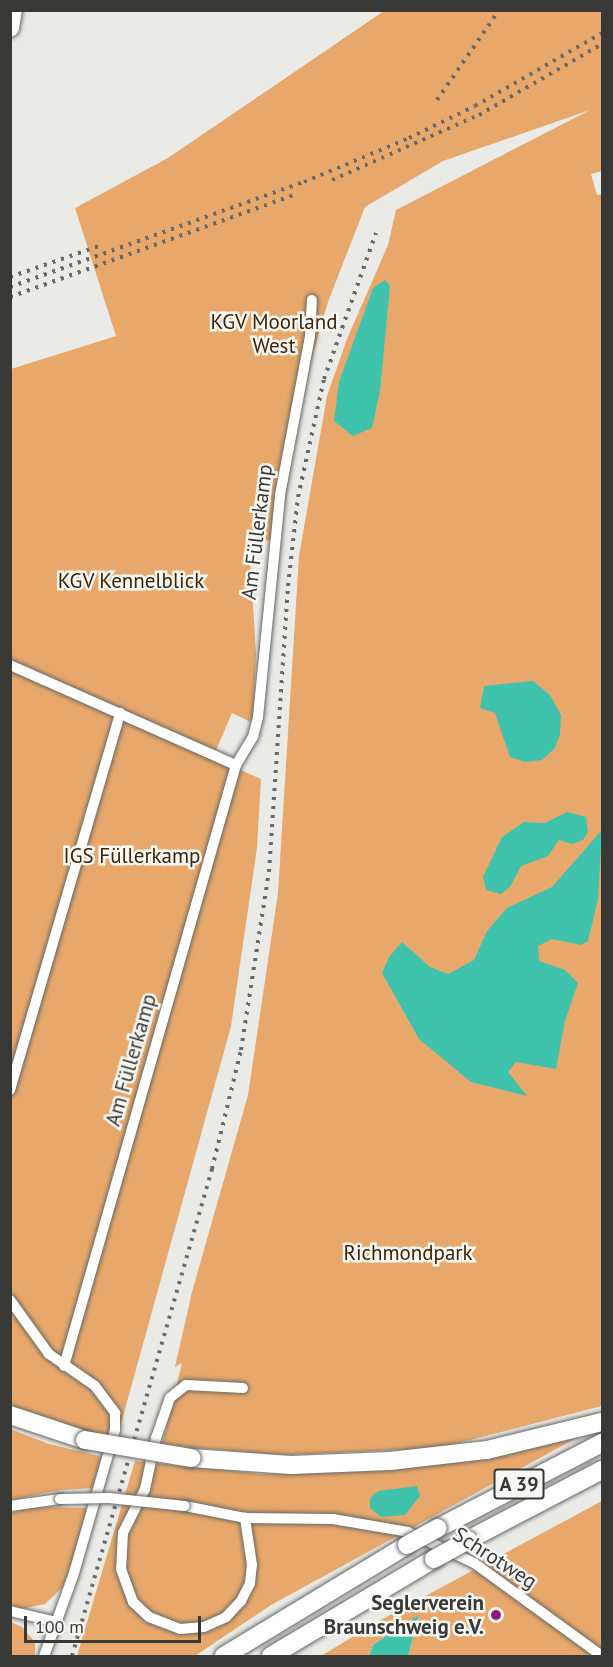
<!DOCTYPE html>
<meta charset="utf-8">
<style>
body{margin:0}
#map{position:relative;width:613px;height:1667px;overflow:hidden;background:#eaebe7;font-family:"PT Sans",sans-serif}
div>[style]{position:absolute}
.green>*{inset:0;background:#e8a86b}
.water>*{inset:0;background:#40c3ad}
.roads{filter:drop-shadow(0 0 2px #676864) drop-shadow(0 0 2px #676864)}
.minor>*{height:10px;margin:-5px;padding:0 5px;transform-origin:5px;border-radius:5px;background:#fff}
.motorway>*{height:18px;margin:-9px;padding:0 9px;transform-origin:9px;border-radius:9px;background:#fff}
.rail>*{height:4px;margin-top:-2px;transform-origin:0;background:repeating-linear-gradient(90deg,#696a67 0 3px,transparent 0 9px)}
.bridges{filter:drop-shadow(0 0 2px #676864) drop-shadow(0 0 2px #676864)}
.minor-bridge>*{height:10px;margin:-5px;padding:0 5px;transform-origin:5px;border-radius:5px;background:#fff}
.motorway-bridge>*{height:18px;margin:-9px;padding:0 9px;transform-origin:9px;border-radius:9px;background:#fff}
.dots>*{width:16px;height:16px;translate:-50% -50%;box-sizing:border-box;border:3px solid #f7f8f4;border-radius:50%}
span{translate:-50% -50%;white-space:nowrap;text-align:center;line-height:1.15;-webkit-text-stroke:5px #f7f8f4;paint-order:stroke}
.shield-label span{padding:2px 4px;background:#f7f8f4;border:2px solid;border-radius:4px;-webkit-text-stroke-width:0}
.shield-label{font-size:20px;color:#383937;font-weight:700}
.park-label{font-size:21px;color:#3e2305}
.street-label{font-size:21px;color:#383937}
.poi-label{font-size:21px;color:#383937;font-weight:700}
.right{translate:-100% -50%;text-align:right}
.frame{position:absolute;inset:0;border:12px solid #383937;pointer-events:none}
.scale{position:absolute;left:24px;top:1616px;width:177px;height:27px;box-sizing:border-box;border:3px solid #383937;border-top:0;padding-left:8px;font-size:18px;line-height:21px;white-space:nowrap;color:#383937;-webkit-text-stroke:4px #f7f8f4;paint-order:stroke}
</style>
<div id="map">
<div class="green">
<div style="clip-path:polygon(384px 11px,602px 11px,602px 171px,591px 174px,597px 195px,602px 194px,602px 1406px,439px 1448px,285px 1455px,162px 1445px,182px 1363px,175px 1367px,192px 1292px,248px 1095px,278px 893px,299px 556px,327px 396px,347px 339px,388px 245px,396px 210px,590px 110px,443px 161px,365px 207px,328px 302px,307px 375px,278px 540px,249px 541px,256px 654px,253px 723px,232px 713px,216px 750px,11px 661px,11px 369px,116px 336px,75px 208px,168px 158px)"></div>
<div style="clip-path:polygon(10px 670px,261px 779px,257px 848px,231px 1026px,117px 1438px,55px 1425px,11px 1406px)"></div>
<div style="clip-path:polygon(10px 1429px,49px 1444px,103px 1457px,96px 1488px,60px 1490px,11px 1500px)"></div>
<div style="clip-path:polygon(580px 1436px,271px 1605px,195px 1656px,77px 1656px,135px 1461px,260px 1474px,379px 1470px,468px 1461px)"></div>
<div style="clip-path:polygon(602px 1501px,602px 1656px,408px 1656px,419px 1616px,373px 1645px,369px 1656px,321px 1656px,377px 1622px)"></div>
<div style="clip-path:polygon(32px 1507px,90px 1508px,63px 1587px,45px 1604px,21px 1609px,11px 1605px,11px 1513px)"></div>
<div style="clip-path:polygon(11px 1622px,22px 1627px,35px 1642px,35px 1656px,11px 1656px)"></div>
</div>
<div class="water">
<div style="clip-path:polygon(385px 280px,390px 286px,380px 391px,372px 428px,353px 436px,334px 421px,339px 382px,373px 288px)"></div>
<div style="clip-path:polygon(533px 681px,550px 695px,561px 715px,560px 734px,555px 748px,542px 760px,525px 762px,510px 757px,495px 713px,480px 708px,484px 686px)"></div>
<div style="clip-path:polygon(567px 812px,586px 817px,588px 832px,583px 840px,572px 844px,559px 840px,548px 856px,521px 866px,510px 887px,501px 894px,486px 890px,483px 877px,502px 837px,524px 822px,545px 823px)"></div>
<div style="clip-path:polygon(602px 830px,598px 899px,588px 941px,581px 945px,552px 939px,538px 946px,539px 961px,565px 970px,578px 983px,565px 1021px,556px 1069px,516px 1062px,508px 1072px,527px 1096px,471px 1082px,419px 1039px,382px 973px,389px 957px,402px 942px,430px 967px,448px 974px,474px 960px,487px 931px,507px 908px,552px 887px)"></div>
<div style="clip-path:polygon(417px 1486px,420px 1496px,405px 1515px,381px 1517px,370px 1508px,370px 1498px,378px 1491px)"></div>
<div style="clip-path:polygon(419px 1615px,408px 1656px,369px 1656px,373px 1645px)"></div>
</div>
<div class="roads">
<div class="minor">
<div style="left:10px;top:665px;width:247px;rotate:23.9deg"></div>
<div style="left:236px;top:765px;width:625px;rotate:105.97deg"></div>
<div style="left:236px;top:765px;width:33px;rotate:-59deg"></div>
<div style="left:253px;top:737px;width:21px;rotate:-76deg"></div>
<div style="left:258px;top:717px;width:223px;rotate:-84.3deg"></div>
<div style="left:280px;top:495px;width:162px;rotate:-79.3deg"></div>
<div style="left:310px;top:336px;width:36px;rotate:-87deg"></div>
<div style="left:10px;top:1090px;width:393px;rotate:-73.7deg"></div>
<div style="left:10px;top:1300px;width:67px;rotate:54.2deg"></div>
<div style="left:49px;top:1354px;width:56px;rotate:34.8deg"></div>
<div style="left:95px;top:1386px;width:34px;rotate:53deg"></div>
<div style="left:115px;top:1413px;width:17px;rotate:90deg"></div>
<div style="left:115px;top:1430px;width:152px;rotate:106deg"></div>
<div style="left:73px;top:1576px;width:85px;rotate:109.9deg"></div>
<div style="left:243px;top:1388px;width:57px;rotate:-177deg"></div>
<div style="left:186px;top:1385px;width:21px;rotate:141deg"></div>
<div style="left:170px;top:1398px;width:42px;rotate:109.3deg"></div>
<div style="left:156px;top:1438px;width:52px;rotate:102.2deg"></div>
<div style="left:145px;top:1489px;width:49px;rotate:116.6deg"></div>
<div style="left:123px;top:1533px;width:36px;rotate:93deg"></div>
<div style="left:121px;top:1569px;width:35px;rotate:70deg"></div>
<div style="left:133px;top:1602px;width:22px;rotate:43deg"></div>
<div style="left:149px;top:1617px;width:33px;rotate:21deg"></div>
<div style="left:180px;top:1629px;width:24px;rotate:-5deg"></div>
<div style="left:204px;top:1627px;width:24px;rotate:-24deg"></div>
<div style="left:226px;top:1617px;width:22px;rotate:-47deg"></div>
<div style="left:241px;top:1601px;width:20px;rotate:-63deg"></div>
<div style="left:250px;top:1583px;width:18px;rotate:-84deg"></div>
<div style="left:252px;top:1565px;width:48px;rotate:-98.5deg"></div>
<div style="left:10px;top:1506px;width:50px;rotate:-8deg"></div>
<div style="left:185px;top:1506px;width:61px;rotate:11.3deg"></div>
<div style="left:245px;top:1518px;width:88px;rotate:0.7deg"></div>
<div style="left:333px;top:1519px;width:76px;rotate:9.8deg"></div>
<div style="left:408px;top:1532px;width:73px;rotate:25.2deg"></div>
<div style="left:474px;top:1563px;width:158px;rotate:36deg"></div>
<div style="left:10px;top:1611px;width:47px;rotate:13.4deg"></div>
</div>
<div class="motorway">
<div style="left:10px;top:28px;width:18px;rotate:-81deg"></div>
<div style="left:10px;top:1415px;width:79px;rotate:18.4deg"></div>
<div style="left:191px;top:1458px;width:100px;rotate:4deg"></div>
<div style="left:291px;top:1465px;width:99px;rotate:-2.3deg"></div>
<div style="left:390px;top:1461px;width:98px;rotate:-6.5deg"></div>
<div style="left:487px;top:1450px;width:118px;rotate:-13.7deg"></div>
<div style="left:438px;top:1528px;width:185px;rotate:-27.4deg"></div>
<div style="left:468px;top:1540px;width:151px;rotate:-27.6deg"></div>
<div style="left:224px;top:1656px;width:214px;rotate:-31.2deg"></div>
<div style="left:271px;top:1656px;width:190px;rotate:-30.8deg"></div>
</div>
</div>
<div class="rail">
<div style="left:437px;top:100px;width:109px;rotate:-55.4deg"></div>
<div style="left:332px;top:180px;width:161px;rotate:-23.9deg"></div>
<div style="left:479px;top:115px;width:142px;rotate:-30deg"></div>
<div style="left:10px;top:277px;width:94px;rotate:-19.2deg"></div>
<div style="left:10px;top:287px;width:312px;rotate:-19.7deg"></div>
<div style="left:304px;top:182px;width:114px;rotate:-22.7deg"></div>
<div style="left:409px;top:138px;width:73px;rotate:-25.9deg"></div>
<div style="left:475px;top:106px;width:146px;rotate:-29.9deg"></div>
<div style="left:10px;top:297px;width:304px;rotate:-19.8deg"></div>
<div style="left:72px;top:1656px;width:507px;rotate:-73.96deg"></div>
<div style="left:212px;top:1169px;width:122px;rotate:-76.3deg"></div>
<div style="left:241px;top:1050px;width:180px;rotate:-81.1deg"></div>
<div style="left:269px;top:872px;width:287px;rotate:-86.2deg"></div>
<div style="left:288px;top:586px;width:90px;rotate:-83.6deg"></div>
<div style="left:298px;top:497px;width:121px;rotate:-77.6deg"></div>
<div style="left:324px;top:379px;width:155px;rotate:-70.4deg"></div>
</div>
<div class="bridges">
<div class="minor-bridge">
<div style="left:60px;top:1499px;width:49px;rotate:-1.2deg"></div>
<div style="left:109px;top:1498px;width:76px;rotate:6deg"></div>
</div>
<div class="motorway-bridge">
<div style="left:85px;top:1440px;width:108px;rotate:9.6deg"></div>
<div style="left:407px;top:1545px;width:35px;rotate:-29deg"></div>
<div style="left:434px;top:1559px;width:39px;rotate:-29deg"></div>
</div>
</div>
<div class="dots">
<div style="left:496px;top:1615px;background:#901a79"></div>
</div>
<div class="shield-label">
<span style="left:519px;top:1484px">A 39</span>
</div>
<div class="park-label">
<span style="left:274px;top:334px">KGV Moorland<br>West</span>
<span style="left:131px;top:581px">KGV Kennelblick</span>
<span style="left:132px;top:856px">IGS Füllerkamp</span>
<span style="left:408px;top:1253px">Richmondpark</span>
</div>
<div class="street-label">
<span style="left:257px;top:532px;rotate:-83deg">Am Füllerkamp</span>
<span style="left:131px;top:1060px;rotate:-74deg">Am Füllerkamp</span>
<span style="left:495px;top:1558px;rotate:33deg">Schrotweg</span>
</div>
<div class="poi-label">
<span class="right" style="left:484px;top:1615px">Seglerverein<br>Braunschweig e.V.</span>
</div>
<div class="frame"></div>
<div class="scale">100 m</div>
</div>
